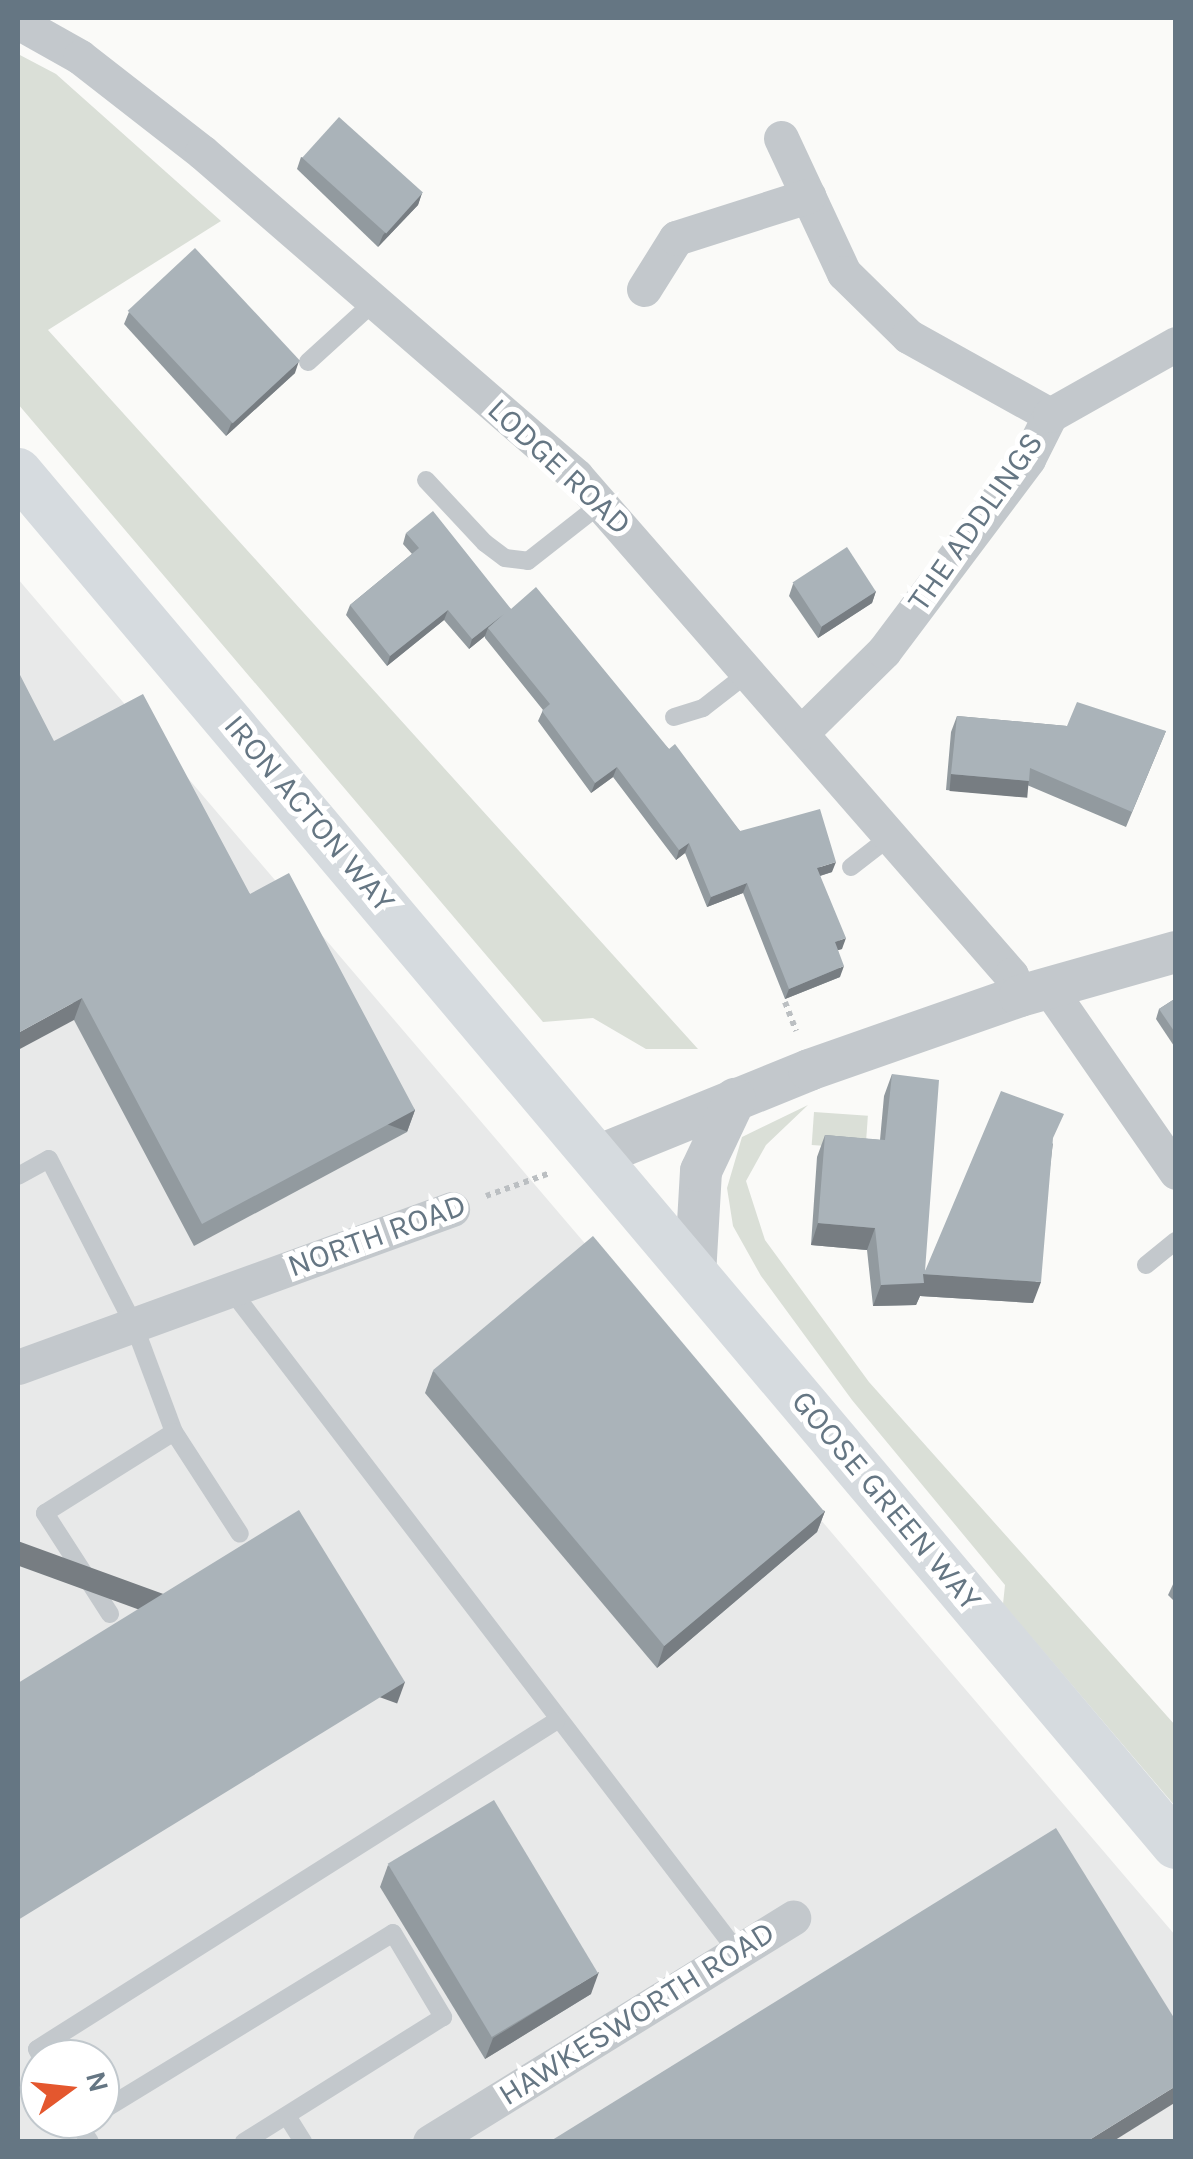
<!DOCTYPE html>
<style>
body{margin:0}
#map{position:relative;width:1193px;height:2159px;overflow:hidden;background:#fafaf8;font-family:Karla,sans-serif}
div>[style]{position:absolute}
.built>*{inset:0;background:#e8e9e9}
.green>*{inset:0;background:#dadfd7;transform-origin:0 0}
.path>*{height:6px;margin-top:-3px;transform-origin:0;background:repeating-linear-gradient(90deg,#bbbfc2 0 5px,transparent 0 10px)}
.service>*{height:18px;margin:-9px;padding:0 9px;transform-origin:9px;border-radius:9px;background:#c3c8cc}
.minor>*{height:35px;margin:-17.5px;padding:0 17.5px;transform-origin:17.5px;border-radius:17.5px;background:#c3c8cc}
.tertiary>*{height:42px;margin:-21px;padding:0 21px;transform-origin:21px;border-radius:21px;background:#c3c8cc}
.secondary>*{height:48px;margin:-24px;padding:0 24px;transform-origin:24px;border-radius:24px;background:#d6dbdf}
.wall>*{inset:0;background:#929a9f}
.shaded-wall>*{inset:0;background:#777d82;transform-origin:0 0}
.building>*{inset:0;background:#aab3b9;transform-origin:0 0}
span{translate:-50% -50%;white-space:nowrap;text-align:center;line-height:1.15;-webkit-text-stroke:10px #fff;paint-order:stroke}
.street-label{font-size:32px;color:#657683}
.frame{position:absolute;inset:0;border:20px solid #657683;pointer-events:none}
.north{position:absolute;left:20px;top:2039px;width:100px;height:100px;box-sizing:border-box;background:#fff;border:2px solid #c1c8cd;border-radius:50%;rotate:75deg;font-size:28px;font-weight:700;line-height:40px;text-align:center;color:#657683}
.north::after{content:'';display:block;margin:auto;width:35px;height:45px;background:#e4572e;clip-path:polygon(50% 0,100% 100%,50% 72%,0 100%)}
</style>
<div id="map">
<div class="built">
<div style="clip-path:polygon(evenodd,18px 579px,1175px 1935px,1175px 2141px,18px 2141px,18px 579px,40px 2059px,100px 2059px,100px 2119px,40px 2119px,40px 2059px)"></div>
</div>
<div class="green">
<div style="clip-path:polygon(18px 54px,56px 74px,221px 221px,48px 330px,698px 1049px,646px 1049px,593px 1018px,543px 1022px,18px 404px)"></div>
<div style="clip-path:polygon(808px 1105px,766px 1145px,746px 1181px,765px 1240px,869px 1382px,1175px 1725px,1175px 1806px,1003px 1604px,1005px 1585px,852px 1400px,761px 1276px,733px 1226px,727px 1188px,742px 1137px)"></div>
<div style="left:814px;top:1112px;width:54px;height:33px;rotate:4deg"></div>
</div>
<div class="path">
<div style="left:785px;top:1002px;width:31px;rotate:69deg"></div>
<div style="left:486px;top:1196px;width:68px;rotate:-19.8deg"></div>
</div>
<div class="service">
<div style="left:308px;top:362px;width:91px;rotate:-42.3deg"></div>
<div style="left:426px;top:480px;width:86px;rotate:46.9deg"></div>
<div style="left:485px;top:543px;width:25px;rotate:37deg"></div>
<div style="left:505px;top:558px;width:23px;rotate:7deg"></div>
<div style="left:528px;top:561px;width:94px;rotate:-38.1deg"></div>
<div style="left:674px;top:717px;width:30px;rotate:-17deg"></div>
<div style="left:703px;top:708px;width:58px;rotate:-38deg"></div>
<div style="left:851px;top:867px;width:51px;rotate:-37.8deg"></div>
<div style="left:18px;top:1176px;width:35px;rotate:-29deg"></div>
<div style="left:49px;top:1159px;width:186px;rotate:62.9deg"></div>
<div style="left:134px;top:1325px;width:114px;rotate:69.5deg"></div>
<div style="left:174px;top:1432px;width:121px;rotate:57.1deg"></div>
<div style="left:1146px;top:1265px;width:38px;rotate:-39deg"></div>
<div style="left:231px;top:1290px;width:832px;rotate:52.57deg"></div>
<div style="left:110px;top:1614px;width:120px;rotate:-122.8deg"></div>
<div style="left:45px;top:1513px;width:152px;rotate:-32.1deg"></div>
<div style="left:42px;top:2059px;width:11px;rotate:-117deg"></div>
<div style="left:37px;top:2049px;width:614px;rotate:-32.29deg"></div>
<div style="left:100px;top:2112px;width:343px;rotate:-31.4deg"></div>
<div style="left:393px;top:1933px;width:98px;rotate:59.2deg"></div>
<div style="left:443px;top:2017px;width:235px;rotate:147.9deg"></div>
<div style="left:287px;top:2116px;width:31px;rotate:58deg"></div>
<div style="left:89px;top:2119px;width:12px;rotate:149deg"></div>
<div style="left:79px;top:2125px;width:20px;rotate:57deg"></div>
</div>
<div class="minor">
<div style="left:18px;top:22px;width:71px;rotate:29.4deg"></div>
<div style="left:80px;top:57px;width:155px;rotate:37.9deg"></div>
<div style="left:202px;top:152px;width:495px;rotate:40.9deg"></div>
<div style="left:576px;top:476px;width:662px;rotate:48.92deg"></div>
<div style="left:1011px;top:975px;width:23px;rotate:67deg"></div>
<div style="left:781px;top:138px;width:149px;rotate:65deg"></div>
<div style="left:844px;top:273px;width:90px;rotate:44.5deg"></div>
<div style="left:908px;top:336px;width:162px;rotate:29.1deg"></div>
<div style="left:644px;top:289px;width:60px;rotate:-57.9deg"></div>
<div style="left:676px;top:238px;width:139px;rotate:-17.7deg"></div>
<div style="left:802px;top:732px;width:115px;rotate:-44.6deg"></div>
<div style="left:884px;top:651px;width:240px;rotate:-53.1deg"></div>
<div style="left:1028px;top:459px;width:49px;rotate:-63.4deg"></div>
<div style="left:1050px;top:415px;width:145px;rotate:-29.4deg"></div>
<div style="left:1048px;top:987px;width:225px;rotate:55.3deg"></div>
<div style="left:18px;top:1367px;width:462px;rotate:-20deg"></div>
<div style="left:430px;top:2142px;width:427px;rotate:-31.7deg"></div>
</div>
<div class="tertiary">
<div style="left:600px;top:1155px;width:226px;rotate:-22.1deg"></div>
<div style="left:809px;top:1070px;width:224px;rotate:-19.3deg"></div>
<div style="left:1020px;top:996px;width:162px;rotate:-15.8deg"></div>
<div style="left:695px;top:1275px;width:104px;rotate:-86.7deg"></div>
<div style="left:701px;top:1171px;width:80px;rotate:-64.7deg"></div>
</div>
<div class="secondary">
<div style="left:18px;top:472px;width:1796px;rotate:49.86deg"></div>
</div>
<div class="wall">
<div style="clip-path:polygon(301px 157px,422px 193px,418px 205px,378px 247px,297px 169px)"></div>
<div style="clip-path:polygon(129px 312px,295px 373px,226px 436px,124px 324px)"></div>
<div style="clip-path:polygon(406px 533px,511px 609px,669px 749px,740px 831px,832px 872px,820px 876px,842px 949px,838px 950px,840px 977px,785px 999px,743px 893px,707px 907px,685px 853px,676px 860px,613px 777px,591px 793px,538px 721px,543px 710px,485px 638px,485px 636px,469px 649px,444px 620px,387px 666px,346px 615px,350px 605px,412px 554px,403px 544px)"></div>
<div style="clip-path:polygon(793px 584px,876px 591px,872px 603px,818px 638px,789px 596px)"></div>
<div style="clip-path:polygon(957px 716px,1067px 726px,1166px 731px,1126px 827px,1027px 785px,1023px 797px,946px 790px,951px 732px)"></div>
<div style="clip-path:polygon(54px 741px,250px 894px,415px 1110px,407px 1132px,194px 1246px,74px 1020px)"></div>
<div style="clip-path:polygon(1176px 998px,1176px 1049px,1156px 1019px,1159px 1009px)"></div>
<div style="clip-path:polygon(892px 1074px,925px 1271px,1053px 1143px,1033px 1303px,920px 1296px,916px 1305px,873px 1306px,867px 1250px,811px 1245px,817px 1157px,825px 1135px,880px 1140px,884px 1096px)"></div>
<div style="clip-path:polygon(433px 1371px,825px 1511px,817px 1532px,657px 1668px,425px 1393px)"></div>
<div style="clip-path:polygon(1176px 1578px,1176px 1603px,1168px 1595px)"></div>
<div style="clip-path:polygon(388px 1865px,591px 1994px,485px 2059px,380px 1887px)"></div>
</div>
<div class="shaded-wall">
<div style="clip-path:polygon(422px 193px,418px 205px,378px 247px,383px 235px)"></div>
<div style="clip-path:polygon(299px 361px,295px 373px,226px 436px,231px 424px)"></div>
<div style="clip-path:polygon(876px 591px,872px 603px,818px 638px,822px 626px)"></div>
<div style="clip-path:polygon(448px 610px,444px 620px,387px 666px,390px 656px)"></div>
<div style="clip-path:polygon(504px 614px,488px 628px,485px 636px,469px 649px,472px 639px)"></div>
<div style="clip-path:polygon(617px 767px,613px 777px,591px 793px,595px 783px)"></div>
<div style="left:951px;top:774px;width:78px;height:17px;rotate:5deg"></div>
<div style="clip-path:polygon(689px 843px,685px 853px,676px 860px,679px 850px)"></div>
<div style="clip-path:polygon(836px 862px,832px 872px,813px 878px,817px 868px)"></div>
<div style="clip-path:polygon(747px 883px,743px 893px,707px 907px,711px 897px)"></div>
<div style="clip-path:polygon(846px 938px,842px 949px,831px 952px,835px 942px)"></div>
<div style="clip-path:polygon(844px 966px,840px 977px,785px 999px,789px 989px)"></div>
<div style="clip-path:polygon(82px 998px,74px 1020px,18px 1050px,18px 1033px)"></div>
<div style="left:415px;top:1110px;width:23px;height:242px;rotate:110deg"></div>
<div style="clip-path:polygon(818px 1223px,875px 1228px,867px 1250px,811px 1245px)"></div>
<div style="clip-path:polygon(923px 1274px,1041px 1282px,1033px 1303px,920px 1296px,916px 1305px,873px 1306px,881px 1285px)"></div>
<div style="clip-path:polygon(825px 1511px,817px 1532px,657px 1668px,664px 1646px)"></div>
<div style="left:405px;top:1682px;width:23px;height:454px;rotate:110deg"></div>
<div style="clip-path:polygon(599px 1972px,591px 1994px,485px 2059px,493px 2038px)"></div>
<div style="clip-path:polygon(1176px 2086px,1176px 2102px,1112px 2142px,1086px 2142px)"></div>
</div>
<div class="building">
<div style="left:339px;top:117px;width:113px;height:55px;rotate:42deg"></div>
<div style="left:195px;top:248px;width:154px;height:92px;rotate:47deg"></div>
<div style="clip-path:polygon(433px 511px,511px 609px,536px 587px,669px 749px,675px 744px,740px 831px,820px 809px,836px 862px,817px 868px,846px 938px,835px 942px,844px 966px,789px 989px,747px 883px,711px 897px,689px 843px,679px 850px,617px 767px,595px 783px,542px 711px,550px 704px,488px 628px,504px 614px,472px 639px,448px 610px,390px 656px,350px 605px,419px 548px,406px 533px)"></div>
<div style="left:847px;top:547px;width:53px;height:65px;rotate:57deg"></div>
<div style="clip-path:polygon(18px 671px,54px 741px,143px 694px,250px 894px,289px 873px,415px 1110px,202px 1224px,82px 998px,18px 1033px)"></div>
<div style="clip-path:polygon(1077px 702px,1166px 731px,1132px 812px,1030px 768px,1029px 781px,951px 774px,957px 716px,1067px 726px)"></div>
<div style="clip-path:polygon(1176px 998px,1176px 1034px,1159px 1009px)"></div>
<div style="clip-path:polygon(892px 1074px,939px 1080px,925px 1271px,1001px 1091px,1064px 1114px,1053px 1138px,1041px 1282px,923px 1274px,924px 1283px,881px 1285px,875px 1228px,818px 1223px,825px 1135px,885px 1140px)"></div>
<div style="left:593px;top:1236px;width:360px;height:209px;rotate:50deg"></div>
<div style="clip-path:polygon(299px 1510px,405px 1682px,18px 1920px,18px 1683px)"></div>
<div style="left:494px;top:1800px;width:202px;height:124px;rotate:59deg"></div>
<div style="clip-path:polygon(1056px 1828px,1176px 2021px,1176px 2086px,1086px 2142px,549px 2142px)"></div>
</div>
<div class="street-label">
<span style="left:559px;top:467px;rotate:43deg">LODGE ROAD</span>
<span style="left:976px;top:522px;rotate:-55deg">THE ADDLINGS</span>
<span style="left:309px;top:814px;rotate:50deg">IRON ACTON WAY</span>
<span style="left:377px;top:1236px;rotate:-20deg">NORTH ROAD</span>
<span style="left:886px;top:1501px;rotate:50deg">GOOSE GREEN WAY</span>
<span style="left:637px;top:2014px;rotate:-32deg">HAWKESWORTH ROAD</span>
</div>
<div class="frame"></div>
<div class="north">N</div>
</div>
